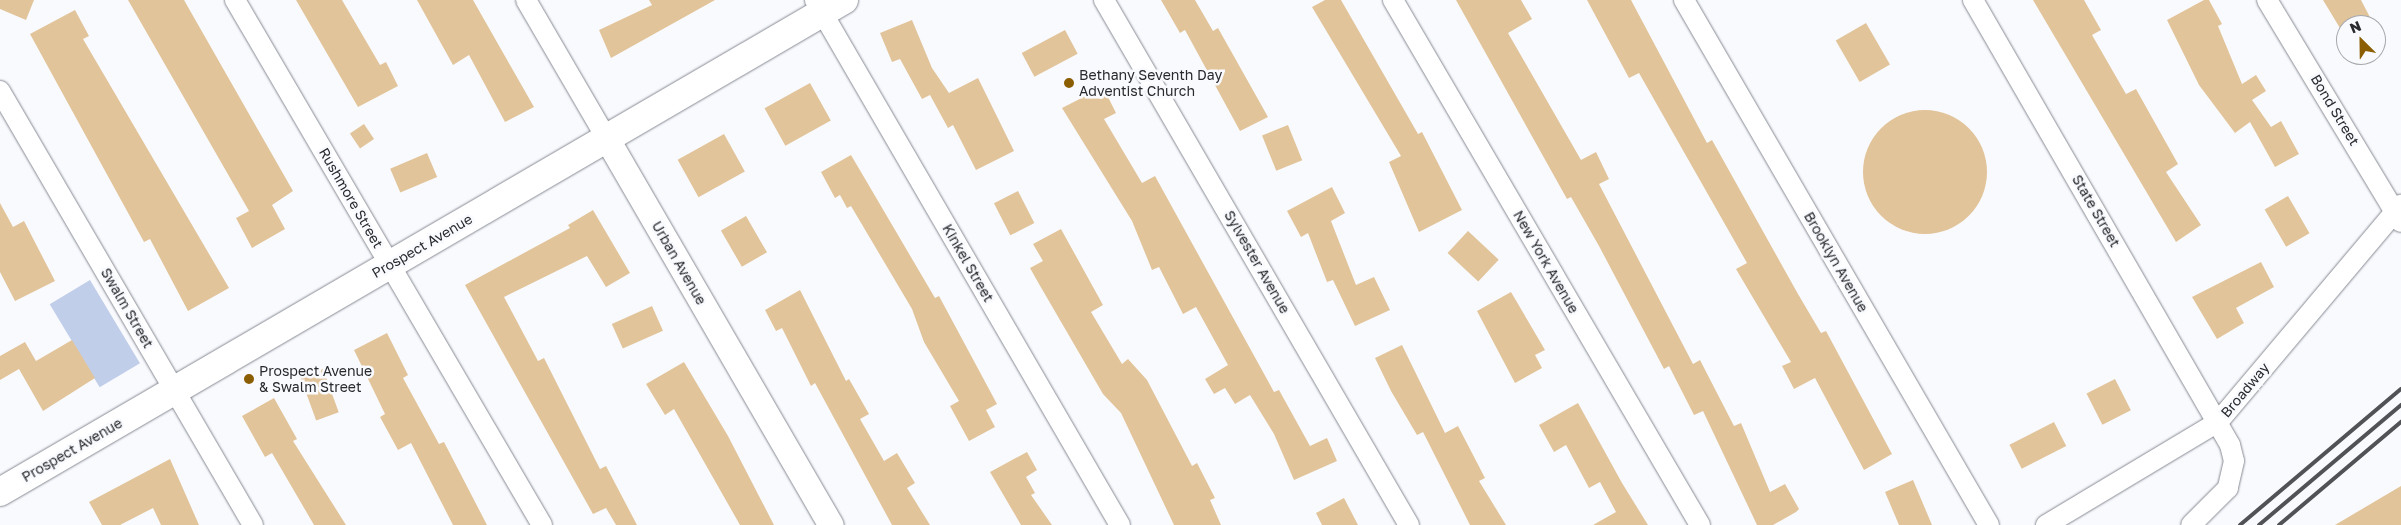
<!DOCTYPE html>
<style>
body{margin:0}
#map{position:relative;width:2401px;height:525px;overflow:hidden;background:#f9fafe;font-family:"Golos Text",sans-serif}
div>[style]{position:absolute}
.green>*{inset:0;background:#c1ceea;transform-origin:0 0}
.building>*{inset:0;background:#e2c49a;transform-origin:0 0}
.round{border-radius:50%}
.roads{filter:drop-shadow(0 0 1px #868a93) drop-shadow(0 0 1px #868a93)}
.minor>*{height:20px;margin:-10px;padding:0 10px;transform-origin:10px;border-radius:10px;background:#fff}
.tertiary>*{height:25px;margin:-12.5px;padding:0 12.5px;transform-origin:12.5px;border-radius:12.5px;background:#fff}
.secondary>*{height:28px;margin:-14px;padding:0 14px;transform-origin:14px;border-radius:14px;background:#fff}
.rail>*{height:4px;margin:-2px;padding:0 2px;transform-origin:2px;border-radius:2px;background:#505256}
.dots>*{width:14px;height:14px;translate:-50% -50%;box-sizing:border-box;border:2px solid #f9fafe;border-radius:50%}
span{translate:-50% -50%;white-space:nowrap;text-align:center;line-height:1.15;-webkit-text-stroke:5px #f9fafe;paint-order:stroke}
.poi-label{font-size:14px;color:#282a2e}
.left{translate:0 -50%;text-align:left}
.street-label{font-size:14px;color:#282a2e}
.north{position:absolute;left:2336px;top:15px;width:50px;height:50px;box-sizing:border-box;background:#f9fafe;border:1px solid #a5a7ab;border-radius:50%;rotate:337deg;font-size:14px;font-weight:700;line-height:20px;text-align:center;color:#282a2e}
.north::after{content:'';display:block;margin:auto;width:18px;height:22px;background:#8c5e03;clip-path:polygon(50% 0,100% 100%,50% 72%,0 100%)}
</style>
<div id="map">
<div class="green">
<div style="left:90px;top:280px;width:97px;height:47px;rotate:59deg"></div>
</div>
<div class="building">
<div style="clip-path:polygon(0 0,34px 0,26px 20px,0 9px)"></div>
<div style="clip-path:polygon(128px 0,184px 0,293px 191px,272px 205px,285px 229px,252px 248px,236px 218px,249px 211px)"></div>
<div style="clip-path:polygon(296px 0,342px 0,380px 65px,386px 62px,398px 86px,358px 107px)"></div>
<div style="clip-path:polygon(417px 0,473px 0,534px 107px,505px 122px,469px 55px,453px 65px)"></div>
<div style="clip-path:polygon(649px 0,715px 0,611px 58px,599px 30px,652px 5px)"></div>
<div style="clip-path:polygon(1161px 0,1195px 0,1213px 31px,1218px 28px,1268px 117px,1240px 131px,1185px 30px,1180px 33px)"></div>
<div style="clip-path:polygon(1325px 0,1341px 0,1418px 134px,1422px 132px,1462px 210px,1419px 232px,1389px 162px,1401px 156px,1312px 7px)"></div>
<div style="clip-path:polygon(1456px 0,1521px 0,1532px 19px,1508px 33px,1581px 160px,1596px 152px,1609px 179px,1599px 184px,1693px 364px,1700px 360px,1734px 426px,1741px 423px,1770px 492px,1785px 484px,1799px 509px,1796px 512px,1773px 525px,1757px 525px,1703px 411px,1694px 415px,1669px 366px,1664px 369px,1599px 246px,1571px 197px,1567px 199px)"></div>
<div style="clip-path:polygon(1587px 0,1631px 0,1707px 143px,1712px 140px,1798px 294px,1821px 333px,1826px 331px,1892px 454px,1864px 470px,1815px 378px,1794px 389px,1782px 366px,1791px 362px,1736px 269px,1747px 263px,1639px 73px,1629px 78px)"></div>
<div style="clip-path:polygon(2033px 0,2084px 0,2101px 30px,2092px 35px,2126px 94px,2136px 89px,2178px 164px,2166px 172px,2201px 225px,2176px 242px)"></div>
<div style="clip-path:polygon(2204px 0,2209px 0,2222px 24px,2218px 26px,2242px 84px,2256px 75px,2266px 91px,2252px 100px,2271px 127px,2281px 121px,2299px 154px,2275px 167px,2250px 122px,2235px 133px,2199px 85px,2167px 20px)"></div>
<div style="clip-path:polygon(2323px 0,2361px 0,2374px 25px,2346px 25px,2346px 38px)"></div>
<div style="clip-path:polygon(75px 10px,89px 36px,83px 39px,229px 288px,188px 311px,150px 239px,144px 242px,30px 34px)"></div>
<div style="clip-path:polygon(912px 20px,932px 68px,949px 93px,978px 78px,1014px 151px,976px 170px,953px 125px,948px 128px,930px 95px,922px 99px,900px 59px,892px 62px,880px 33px)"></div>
<div style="left:1866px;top:23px;width:48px;height:35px;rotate:60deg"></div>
<div style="clip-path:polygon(2376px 29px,2384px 46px,2376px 50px)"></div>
<div style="left:1065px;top:30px;width:27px;height:49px;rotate:62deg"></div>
<div style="left:810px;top:83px;width:43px;height:52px;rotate:61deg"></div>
<div style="clip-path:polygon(1103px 87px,1116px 113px,1104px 119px,1142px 183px,1155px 176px,1274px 392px,1279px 390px,1310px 446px,1327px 438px,1337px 461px,1294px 480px,1274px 434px,1250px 395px,1235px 404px,1225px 388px,1214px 394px,1205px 379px,1228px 365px,1196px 307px,1183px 314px,1159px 267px,1152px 270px,1132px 221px,1062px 108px)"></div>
<div class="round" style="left:1863px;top:110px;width:124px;height:124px"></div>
<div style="left:364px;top:124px;width:18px;height:17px;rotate:56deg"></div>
<div style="left:1288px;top:125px;width:38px;height:28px;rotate:68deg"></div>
<div style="left:724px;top:134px;width:43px;height:53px;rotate:61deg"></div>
<div style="left:427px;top:153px;width:26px;height:40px;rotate:67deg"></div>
<div style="clip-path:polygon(851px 155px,935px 298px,939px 296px,997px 404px,986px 410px,995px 427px,969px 441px,950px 406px,959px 401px,924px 342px,912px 309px,851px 206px,847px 208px,840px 195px,835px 198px,821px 172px)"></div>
<div style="clip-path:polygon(1332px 187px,1345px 213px,1331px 221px,1356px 285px,1374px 277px,1390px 310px,1355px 326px,1333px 280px,1327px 282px,1308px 233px,1301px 237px,1287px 211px)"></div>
<div style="left:1018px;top:191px;width:36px;height:27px;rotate:63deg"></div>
<div style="left:2288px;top:196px;width:43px;height:27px;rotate:60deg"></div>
<div style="clip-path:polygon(0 203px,13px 227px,24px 221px,55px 281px,15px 301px,0 272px)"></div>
<div style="clip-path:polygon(593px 210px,630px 273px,606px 287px,587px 256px,504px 297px,538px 361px,544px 358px,600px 469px,606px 466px,637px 525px,616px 525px,606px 508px,593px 514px,465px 285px,570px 228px,568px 225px)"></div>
<div style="left:746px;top:216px;width:42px;height:29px;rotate:60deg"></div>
<div style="clip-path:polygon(1061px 229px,1103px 305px,1091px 312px,1122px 364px,1128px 359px,1147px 380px,1192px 466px,1197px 463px,1215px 498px,1210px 500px,1221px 525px,1174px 525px,1121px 413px,1103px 394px,1039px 284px,1030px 268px,1043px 261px,1033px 244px)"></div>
<div style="left:1468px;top:231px;width:42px;height:30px;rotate:43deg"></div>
<div style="clip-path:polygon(2261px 262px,2274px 287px,2236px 308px,2244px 323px,2217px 339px,2192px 297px)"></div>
<div style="clip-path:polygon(800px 290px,846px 381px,849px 379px,869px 414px,860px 419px,884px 461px,897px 453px,915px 483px,907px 488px,930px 525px,892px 525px,815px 383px,811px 386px,782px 328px,776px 331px,765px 310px)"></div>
<div style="clip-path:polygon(1511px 292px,1545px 350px,1535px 355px,1542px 368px,1515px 383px,1477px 311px)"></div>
<div style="left:652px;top:306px;width:27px;height:44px;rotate:66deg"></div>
<div style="clip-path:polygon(387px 333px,408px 375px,403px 378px,439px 444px,444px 442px,487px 525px,453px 525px,411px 443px,398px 450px,380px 417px,385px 414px,354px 350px)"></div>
<div style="clip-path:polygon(72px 340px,95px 378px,43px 411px,19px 369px,0 380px,0 356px,25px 342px,36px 361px)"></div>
<div style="clip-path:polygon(1402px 345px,1445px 433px,1458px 426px,1485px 478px,1479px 481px,1506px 525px,1470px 525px,1423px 432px,1417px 435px,1391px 391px,1375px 358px)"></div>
<div style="clip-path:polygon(684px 362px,728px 436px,774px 525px,740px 525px,674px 409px,665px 415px,646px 384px)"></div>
<div style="left:323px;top:369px;width:46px;height:24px;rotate:70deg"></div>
<div style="left:2115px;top:379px;width:35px;height:32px;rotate:63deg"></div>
<div style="clip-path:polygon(274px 398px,297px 439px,293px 441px,346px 525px,314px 525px,272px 453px,265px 457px,242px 416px)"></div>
<div style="clip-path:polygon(1578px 403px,1622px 483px,1648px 525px,1593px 525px,1616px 512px,1600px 482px,1589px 488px,1566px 445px,1554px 452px,1539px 425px)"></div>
<div style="left:2054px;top:422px;width:27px;height:50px;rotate:63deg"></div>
<div style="clip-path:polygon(1027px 452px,1037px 470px,1026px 477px,1035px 493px,1031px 495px,1052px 525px,1021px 525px,990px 472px)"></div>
<div style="clip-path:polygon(170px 459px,199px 525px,161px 525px,153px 508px,120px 525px,102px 525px,89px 502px)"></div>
<div style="clip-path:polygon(1913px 480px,1932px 525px,1899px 525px,1885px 492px)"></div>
<div style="clip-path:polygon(2401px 486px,2401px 525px,2335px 525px)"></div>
<div style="clip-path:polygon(1344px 498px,1358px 525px,1322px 525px,1316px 513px)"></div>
</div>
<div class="roads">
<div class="minor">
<div style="left:235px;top:0;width:608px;rotate:59.68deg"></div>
<div style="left:526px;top:0;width:161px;rotate:59.8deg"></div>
<div style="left:815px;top:0;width:607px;rotate:59.85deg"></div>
<div style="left:1104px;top:0;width:607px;rotate:59.85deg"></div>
<div style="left:1393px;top:0;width:608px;rotate:59.68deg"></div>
<div style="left:1684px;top:0;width:607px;rotate:59.85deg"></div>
<div style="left:1973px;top:0;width:514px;rotate:59.99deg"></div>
<div style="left:2230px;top:445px;width:16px;rotate:76deg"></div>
<div style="left:2234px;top:461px;width:28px;rotate:103deg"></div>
<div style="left:2228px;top:488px;width:52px;rotate:135deg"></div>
<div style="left:2267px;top:0;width:259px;rotate:58.9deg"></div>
<div style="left:0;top:91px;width:502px;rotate:59.76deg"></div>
<div style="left:2046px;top:525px;width:200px;rotate:-30.9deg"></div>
<div style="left:2218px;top:422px;width:284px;rotate:-49.9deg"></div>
</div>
<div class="tertiary">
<div style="left:607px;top:139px;width:446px;rotate:59.9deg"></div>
</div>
<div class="secondary">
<div style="left:0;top:492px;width:977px;rotate:-30.24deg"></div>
</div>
</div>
<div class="rail">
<div style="left:2240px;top:525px;width:211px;rotate:-40.2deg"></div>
<div style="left:2259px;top:525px;width:186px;rotate:-40.2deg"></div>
<div style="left:2279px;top:525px;width:160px;rotate:-40.2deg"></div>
</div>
<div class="dots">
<div style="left:1069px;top:83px;background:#8c5e03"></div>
<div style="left:249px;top:379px;background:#8c5e03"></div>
</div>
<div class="poi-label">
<span class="left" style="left:1079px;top:83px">Bethany Seventh Day<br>Adventist Church</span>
<span class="left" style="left:259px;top:379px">Prospect Avenue<br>&amp; Swalm Street</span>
</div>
<div class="street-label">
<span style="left:2335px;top:110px;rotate:59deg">Bond Street</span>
<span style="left:351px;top:198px;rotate:60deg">Rushmore Street</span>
<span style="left:2096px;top:211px;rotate:60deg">State Street</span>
<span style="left:422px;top:246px;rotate:-30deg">Prospect Avenue</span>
<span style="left:1257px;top:262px;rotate:60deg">Sylvester Avenue</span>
<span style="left:1546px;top:262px;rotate:60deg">New York Avenue</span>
<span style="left:1836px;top:262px;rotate:60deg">Brooklyn Avenue</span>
<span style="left:679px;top:263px;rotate:60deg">Urban Avenue</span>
<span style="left:968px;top:263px;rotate:60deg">Kinkel Street</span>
<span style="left:127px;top:308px;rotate:60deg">Swalm Street</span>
<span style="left:2245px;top:390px;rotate:-50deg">Broadway</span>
<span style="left:72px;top:450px;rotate:-30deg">Prospect Avenue</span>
</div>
<div class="north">N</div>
</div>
